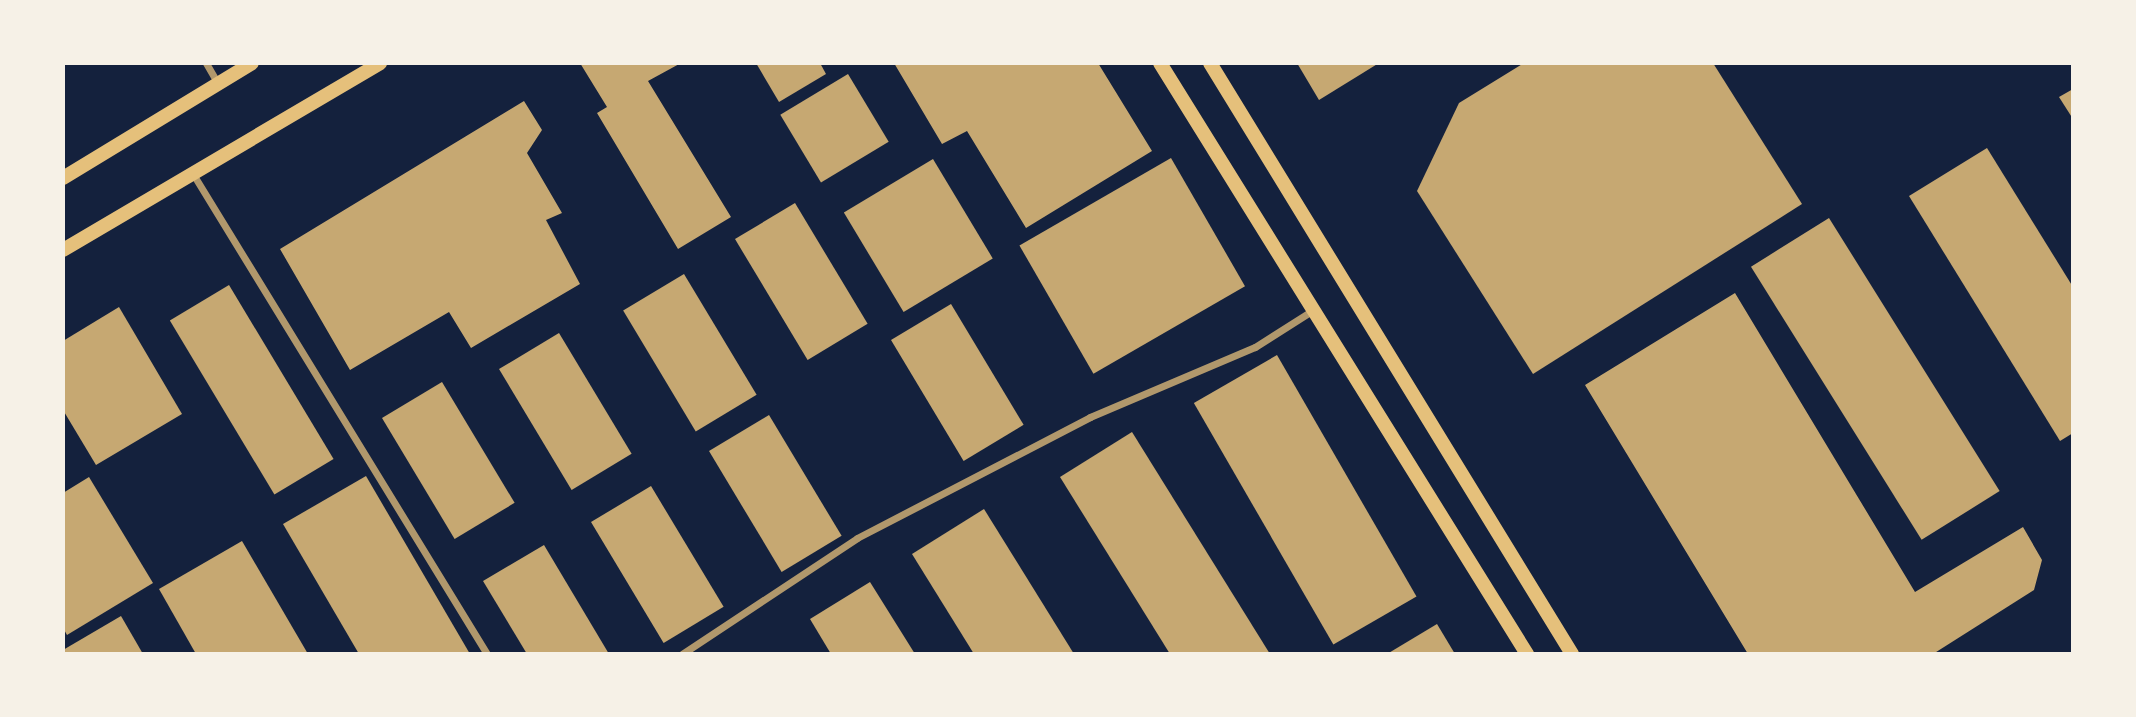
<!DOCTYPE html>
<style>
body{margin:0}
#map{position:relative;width:2136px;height:717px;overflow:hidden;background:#14213d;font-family:"PT Sans Narrow",sans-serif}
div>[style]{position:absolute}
.building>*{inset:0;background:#c6a872;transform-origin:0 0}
.minor>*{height:7px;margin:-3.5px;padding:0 3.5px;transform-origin:3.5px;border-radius:3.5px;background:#b1986c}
.secondary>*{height:14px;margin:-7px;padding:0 7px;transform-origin:7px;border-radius:7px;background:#e5c07b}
span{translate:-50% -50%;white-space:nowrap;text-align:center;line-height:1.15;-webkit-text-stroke:5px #f6f1e7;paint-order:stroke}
.frame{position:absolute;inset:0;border:65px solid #f6f1e7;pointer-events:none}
</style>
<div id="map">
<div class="building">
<div style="clip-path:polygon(580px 63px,681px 63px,648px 81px,731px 217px,678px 249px,597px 113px,607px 107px)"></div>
<div style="clip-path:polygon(756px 63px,820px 63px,826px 74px,779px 102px)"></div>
<div style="clip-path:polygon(894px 63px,1098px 63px,1152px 151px,1026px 228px,967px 131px,942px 144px)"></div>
<div style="clip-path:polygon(1297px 63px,1379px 63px,1319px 100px)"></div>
<div style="clip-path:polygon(1524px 63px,1713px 63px,1802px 204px,1533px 374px,1417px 191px,1459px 103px)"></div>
<div style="left:848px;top:74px;width:79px;height:79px;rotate:59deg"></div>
<div style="clip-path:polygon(2073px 89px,2073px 119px,2059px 97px)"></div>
<div style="clip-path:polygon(524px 101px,542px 130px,527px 153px,562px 213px,546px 220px,580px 284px,471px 348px,449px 312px,350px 370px,280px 249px)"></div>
<div style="clip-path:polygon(1987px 148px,2073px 287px,2073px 433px,2060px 441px,1909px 196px)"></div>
<div style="left:1171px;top:158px;width:148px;height:175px;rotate:60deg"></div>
<div style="left:933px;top:159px;width:116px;height:104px;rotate:59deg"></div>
<div style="left:795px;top:203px;width:141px;height:70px;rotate:59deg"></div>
<div style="left:1829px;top:218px;width:322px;height:92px;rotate:58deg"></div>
<div style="left:684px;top:274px;width:141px;height:71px;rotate:59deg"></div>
<div style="left:229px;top:285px;width:203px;height:69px;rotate:59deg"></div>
<div style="clip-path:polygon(1735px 293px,1915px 592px,2023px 527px,2042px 560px,2034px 590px,1933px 654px,1748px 654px,1585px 385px)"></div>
<div style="left:951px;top:304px;width:141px;height:70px;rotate:59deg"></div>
<div style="clip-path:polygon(119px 307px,182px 414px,96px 465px,63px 410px,63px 341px)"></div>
<div style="left:559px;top:333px;width:141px;height:70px;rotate:59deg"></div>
<div style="left:1277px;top:355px;width:279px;height:96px;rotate:60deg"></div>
<div style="left:442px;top:382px;width:141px;height:70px;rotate:59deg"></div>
<div style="left:769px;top:415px;width:141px;height:70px;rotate:59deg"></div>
<div style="clip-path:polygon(1132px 432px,1270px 654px,1170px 654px,1060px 477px)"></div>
<div style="clip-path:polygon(366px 476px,470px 654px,359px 654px,283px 524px)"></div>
<div style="clip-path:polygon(89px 477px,153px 583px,67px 635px,63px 628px,63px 493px)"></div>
<div style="left:651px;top:486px;width:141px;height:70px;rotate:59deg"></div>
<div style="clip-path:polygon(984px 509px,1074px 654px,974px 654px,912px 554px)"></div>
<div style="clip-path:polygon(242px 541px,308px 654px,196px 654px,159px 589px)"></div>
<div style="clip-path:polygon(544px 545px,609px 654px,527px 654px,483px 581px)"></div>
<div style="clip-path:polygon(870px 582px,915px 654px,831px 654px,810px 619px)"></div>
<div style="clip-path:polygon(121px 616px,143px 654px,63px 654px,63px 650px)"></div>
<div style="clip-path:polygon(1437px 624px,1455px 654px,1387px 654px)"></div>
</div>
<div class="minor">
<div style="left:206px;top:63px;width:24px;rotate:60deg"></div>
<div style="left:193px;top:174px;width:563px;rotate:58.51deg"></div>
<div style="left:682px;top:654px;width:210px;rotate:-33.5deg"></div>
<div style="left:857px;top:538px;width:263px;rotate:-27.4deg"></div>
<div style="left:1090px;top:417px;width:179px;rotate:-23deg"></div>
<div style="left:1255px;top:347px;width:69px;rotate:-32.5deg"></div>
</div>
<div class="secondary">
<div style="left:1160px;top:63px;width:696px;rotate:58.16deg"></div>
<div style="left:1210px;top:63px;width:693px;rotate:58.51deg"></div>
<div style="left:63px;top:178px;width:221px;rotate:-31.3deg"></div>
<div style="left:63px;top:250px;width:368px;rotate:-30.5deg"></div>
</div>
<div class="frame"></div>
</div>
